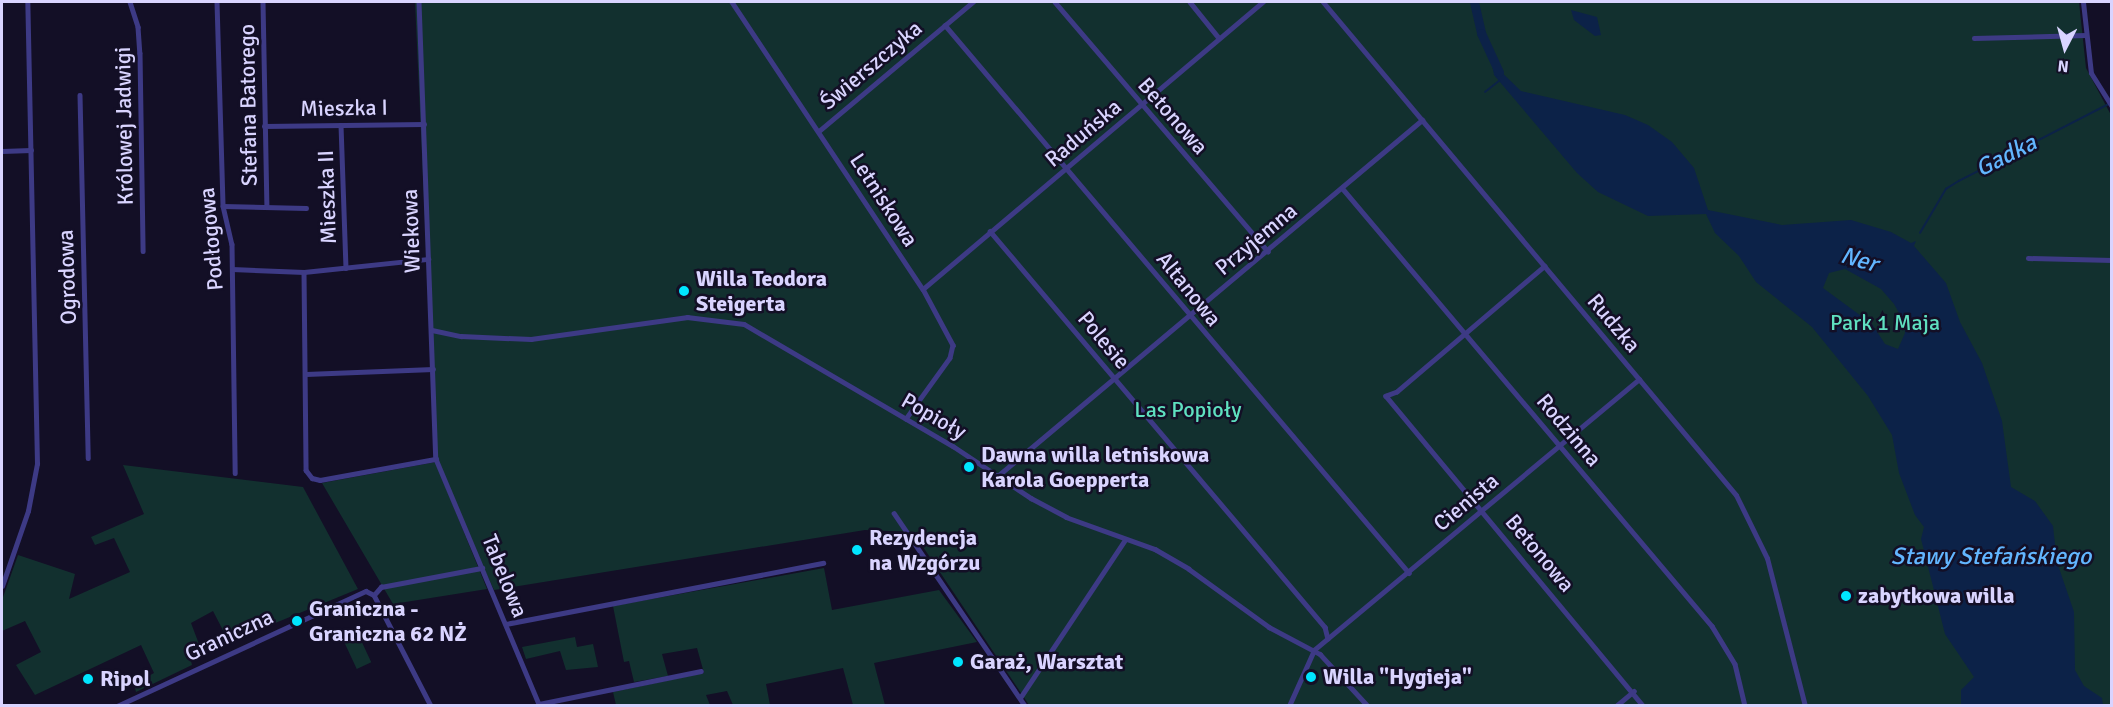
<!DOCTYPE html>
<meta charset="utf-8">
<style>
body{margin:0}
#map{position:relative;width:2113px;height:707px;overflow:hidden;background:#130f26;font-family:Signika,sans-serif}
div>[style]{position:absolute}
.green>*{inset:0;background:#12302f;transform-origin:0 0}
.water>*{inset:0;background:#0c2248}
.stream>*{height:1.5px;margin:-0.75px;padding:0 0.75px;transform-origin:0.75px;border-radius:0.75px;background:#0c2248}
.river>*{height:9px;margin:-4.5px;padding:0 4.5px;transform-origin:4.5px;border-radius:4.5px;background:#0c2248}
.minor>*{height:4.5px;margin:-2.25px;padding:0 2.25px;transform-origin:2.25px;border-radius:2.25px;background:#3d3a85}
.tertiary>*{height:5px;margin:-2.5px;padding:0 2.5px;transform-origin:2.5px;border-radius:2.5px;background:#3d3a85}
.dots>*{width:16px;height:16px;translate:-50% -50%;box-sizing:border-box;border:3px solid #130f26;border-radius:50%}
span{translate:-50% -50%;white-space:nowrap;text-align:center;line-height:1.15;-webkit-text-stroke:5px #130f26;paint-order:stroke}
.street-label{font-size:22px;color:#d9d4ff}
.poi-label{font-size:22px;color:#d9d4ff;font-weight:700}
.left{translate:0 -50%;text-align:left}
.park-label{font-size:22px;color:#5fe0c0}
.water-label{font-size:24px;color:#62b6ff;font-style:italic}
.frame{position:absolute;inset:0;border:3px solid #d9d4ff;pointer-events:none}
.north{position:absolute;left:2035px;top:18px;width:60px;height:60px;-webkit-text-stroke:4px #130f26;paint-order:stroke;rotate:186deg;font-size:16px;font-weight:700;line-height:24px;text-align:center;color:#d9d4ff}
.north::after{content:'';display:block;margin:auto;width:21px;height:27px;background:#d9d4ff;clip-path:polygon(50% 0,100% 100%,50% 72%,0 100%)}
</style>
<div id="map">
<div class="green">
<div style="clip-path:polygon(415px 2px,2079px 2px,2086px 68px,2111px 115px,2111px 705px,1029px 705px,913px 532px,865px 530px,494px 590px,437px 466px,487px 589px,393px 604px,322px 483px,436px 462px)"></div>
<div style="clip-path:polygon(123px 465px,303px 487px,358px 589px,229px 642px,213px 611px,191px 623px,202px 652px,191px 661px,192px 665px,136px 692px,134px 684px,154px 673px,141px 645px,35px 695px,16px 665px,41px 652px,25px 621px,2px 631px,2px 600px,18px 555px,75px 574px,69px 599px,130px 572px,114px 538px,95px 545px,91px 537px,144px 514px)"></div>
<div style="clip-path:polygon(824px 568px,832px 610px,939px 590px,977px 642px,874px 663px,885px 705px,853px 705px,843px 668px,766px 684px,770px 705px,733px 705px,727px 691px,706px 695px,710px 705px,616px 705px,613px 692px,704px 673px,697px 648px,662px 654px,668px 676px,634px 682px,629px 661px,624px 662px,613px 606px)"></div>
<div style="left:359px;top:636px;width:29px;height:16px;rotate:65deg"></div>
<div style="clip-path:polygon(575px 637px,577px 647px,593px 644px,598px 667px,566px 670px,560px 651px,526px 659px,522px 647px)"></div>
</div>
<div class="water">
<div style="clip-path:polygon(1571px 10px,1597px 17px,1601px 35px,1595px 36px,1574px 20px)"></div>
<div style="clip-path:polygon(evenodd,1492px 63px,1521px 91px,1625px 115px,1648px 125px,1672px 142px,1694px 168px,1708px 210px,1782px 225px,1851px 220px,1891px 232px,1911px 243px,1916px 241px,1914px 246px,1946px 283px,1960px 322px,1982px 363px,2002px 421px,2011px 487px,2035px 501px,2053px 526px,2057px 562px,2074px 612px,2075px 670px,2084px 686px,2102px 698px,2103px 705px,1961px 705px,1961px 690px,1974px 677px,1945px 634px,1921px 539px,1924px 527px,1915px 515px,1899px 473px,1892px 435px,1868px 396px,1812px 327px,1756px 282px,1739px 256px,1715px 233px,1706px 214px,1648px 216px,1598px 192px,1577px 173px,1494px 75px,1492px 63px,1845px 269px,1881px 289px,1894px 304px,1904px 322px,1905px 333px,1898px 349px,1885px 344px,1872px 324px,1823px 288px,1829px 273px,1845px 269px)"></div>
</div>
<div class="stream">
<div style="left:1485px;top:92px;width:18px;rotate:-38deg"></div>
<div style="left:1920px;top:233px;width:51px;rotate:-59.4deg"></div>
<div style="left:1946px;top:189px;width:15px;rotate:-32deg"></div>
<div style="left:1959px;top:181px;width:169px;rotate:-27.2deg"></div>
</div>
<div class="river">
<div style="left:1474px;top:2px;width:32px;rotate:77deg"></div>
<div style="left:1481px;top:33px;width:43px;rotate:65.2deg"></div>
</div>
<div class="minor">
<div style="left:130px;top:2px;width:26px;rotate:72deg"></div>
<div style="left:138px;top:27px;width:26px;rotate:86deg"></div>
<div style="left:140px;top:53px;width:198px;rotate:89.1deg"></div>
<div style="left:217px;top:2px;width:204px;rotate:88.3deg"></div>
<div style="left:223px;top:206px;width:39px;rotate:77deg"></div>
<div style="left:232px;top:244px;width:229px;rotate:89.2deg"></div>
<div style="left:263px;top:2px;width:205px;rotate:88.9deg"></div>
<div style="left:419px;top:2px;width:457px;rotate:87.9deg"></div>
<div style="left:436px;top:459px;width:268px;rotate:67.2deg"></div>
<div style="left:732px;top:2px;width:345px;rotate:56.4deg"></div>
<div style="left:923px;top:289px;width:64px;rotate:61.8deg"></div>
<div style="left:953px;top:345px;width:13px;rotate:103deg"></div>
<div style="left:950px;top:358px;width:75px;rotate:125.8deg"></div>
<div style="left:1055px;top:2px;width:328px;rotate:49.5deg"></div>
<div style="left:1190px;top:2px;width:46px;rotate:51.1deg"></div>
<div style="left:945px;top:25px;width:718px;rotate:49.74deg"></div>
<div style="left:1974px;top:38px;width:112px;rotate:-1.5deg"></div>
<div style="left:80px;top:95px;width:363px;rotate:88.7deg"></div>
<div style="left:341px;top:125px;width:143px;rotate:88deg"></div>
<div style="left:264px;top:126px;width:160px;rotate:-0.7deg"></div>
<div style="left:819px;top:131px;width:201px;rotate:-40deg"></div>
<div style="left:2px;top:151px;width:29px;rotate:-2deg"></div>
<div style="left:1343px;top:189px;width:572px;rotate:49.82deg"></div>
<div style="left:1712px;top:626px;width:44px;rotate:58.8deg"></div>
<div style="left:1735px;top:664px;width:43px;rotate:76.6deg"></div>
<div style="left:223px;top:206px;width:83px;rotate:1.4deg"></div>
<div style="left:990px;top:231px;width:519px;rotate:49.77deg"></div>
<div style="left:1325px;top:627px;width:12px;rotate:76deg"></div>
<div style="left:2028px;top:258px;width:84px;rotate:1.4deg"></div>
<div style="left:1545px;top:266px;width:194px;rotate:139.6deg"></div>
<div style="left:1397px;top:392px;width:12px;rotate:160deg"></div>
<div style="left:1386px;top:396px;width:403px;rotate:50.3deg"></div>
<div style="left:232px;top:269px;width:72px;rotate:2.4deg"></div>
<div style="left:304px;top:272px;width:125px;rotate:-6deg"></div>
<div style="left:304px;top:272px;width:198px;rotate:89.4deg"></div>
<div style="left:306px;top:470px;width:10px;rotate:53deg"></div>
<div style="left:312px;top:478px;width:8px;rotate:14deg"></div>
<div style="left:320px;top:480px;width:118px;rotate:-10.3deg"></div>
<div style="left:923px;top:289px;width:445px;rotate:-40.2deg"></div>
<div style="left:432px;top:330px;width:30px;rotate:12deg"></div>
<div style="left:461px;top:336px;width:70px;rotate:2.5deg"></div>
<div style="left:531px;top:339px;width:158px;rotate:-8deg"></div>
<div style="left:687px;top:317px;width:57px;rotate:7deg"></div>
<div style="left:744px;top:324px;width:242px;rotate:30.3deg"></div>
<div style="left:953px;top:446px;width:94px;rotate:33.7deg"></div>
<div style="left:1031px;top:498px;width:40px;rotate:28deg"></div>
<div style="left:1066px;top:517px;width:95px;rotate:19.8deg"></div>
<div style="left:1155px;top:549px;width:39px;rotate:30deg"></div>
<div style="left:1189px;top:569px;width:99px;rotate:35.9deg"></div>
<div style="left:1269px;top:627px;width:58px;rotate:27.9deg"></div>
<div style="left:1320px;top:654px;width:71px;rotate:47.3deg"></div>
<div style="left:306px;top:374px;width:127px;rotate:-2.3deg"></div>
<div style="left:1000px;top:474px;width:551px;rotate:-39.99deg"></div>
<div style="left:894px;top:513px;width:233px;rotate:55.8deg"></div>
<div style="left:2px;top:586px;width:79px;rotate:-70.9deg"></div>
<div style="left:28px;top:511px;width:48px;rotate:-79.2deg"></div>
<div style="left:37px;top:464px;width:462px;rotate:-91.2deg"></div>
<div style="left:374px;top:595px;width:11px;rotate:-49deg"></div>
<div style="left:381px;top:587px;width:103px;rotate:-10.7deg"></div>
<div style="left:506px;top:624px;width:323px;rotate:-10.9deg"></div>
<div style="left:1020px;top:698px;width:190px;rotate:-56.4deg"></div>
<div style="left:539px;top:704px;width:165px;rotate:-11.5deg"></div>
<div style="left:117px;top:706px;width:274px;rotate:-24.8deg"></div>
<div style="left:366px;top:591px;width:9px;rotate:27deg"></div>
<div style="left:374px;top:595px;width:125px;rotate:62.8deg"></div>
<div style="left:1289px;top:706px;width:61px;rotate:-65.9deg"></div>
<div style="left:1314px;top:650px;width:423px;rotate:-39.8deg"></div>
<div style="left:1616px;top:706px;width:23px;rotate:-40deg"></div>
</div>
<div class="tertiary">
<div style="left:1323px;top:2px;width:643px;rotate:50.05deg"></div>
<div style="left:1736px;top:495px;width:70px;rotate:63.8deg"></div>
<div style="left:1767px;top:558px;width:153px;rotate:75.6deg"></div>
<div style="left:2083px;top:2px;width:71px;rotate:83.6deg"></div>
<div style="left:2091px;top:73px;width:40px;rotate:58deg"></div>
</div>
<div class="dots">
<div style="left:684px;top:291px;background:#00e5ff"></div>
<div style="left:969px;top:467px;background:#00e5ff"></div>
<div style="left:857px;top:550px;background:#00e5ff"></div>
<div style="left:1846px;top:596px;background:#00e5ff"></div>
<div style="left:297px;top:621px;background:#00e5ff"></div>
<div style="left:958px;top:662px;background:#00e5ff"></div>
<div style="left:1311px;top:677px;background:#00e5ff"></div>
<div style="left:88px;top:679px;background:#00e5ff"></div>
</div>
<div class="street-label">
<span style="left:871px;top:65px;rotate:-40deg">Świerszczyka</span>
<span style="left:248px;top:105px;rotate:-91deg">Stefana Batorego</span>
<span style="left:344px;top:108px;rotate:-1deg">Mieszka I</span>
<span style="left:1173px;top:116px;rotate:49deg">Betonowa</span>
<span style="left:124px;top:126px;rotate:-91deg">Królowej Jadwigi</span>
<span style="left:1083px;top:133px;rotate:-40deg">Raduńska</span>
<span style="left:327px;top:197px;rotate:-92deg">Mieszka II</span>
<span style="left:884px;top:200px;rotate:57deg">Letniskowa</span>
<span style="left:411px;top:231px;rotate:-92deg">Wiekowa</span>
<span style="left:211px;top:239px;rotate:-95deg">Podłogowa</span>
<span style="left:1256px;top:239px;rotate:-40deg">Przyjemna</span>
<span style="left:67px;top:277px;rotate:-92deg">Ogrodowa</span>
<span style="left:1189px;top:289px;rotate:51deg">Altanowa</span>
<span style="left:1614px;top:323px;rotate:50deg">Rudzka</span>
<span style="left:1104px;top:340px;rotate:50deg">Polesie</span>
<span style="left:934px;top:416px;rotate:30deg">Popioły</span>
<span style="left:1569px;top:430px;rotate:50deg">Rodzinna</span>
<span style="left:1466px;top:502px;rotate:-40deg">Cienista</span>
<span style="left:1540px;top:553px;rotate:50deg">Betonowa</span>
<span style="left:505px;top:576px;rotate:68deg">Tabelowa</span>
<span style="left:229px;top:635px;rotate:-25deg">Graniczna</span>
</div>
<div class="poi-label">
<span class="left" style="left:696px;top:291px">Willa Teodora<br>Steigerta</span>
<span class="left" style="left:981px;top:467px">Dawna willa letniskowa<br>Karola Goepperta</span>
<span class="left" style="left:869px;top:550px">Rezydencja<br>na Wzgórzu</span>
<span class="left" style="left:1858px;top:596px">zabytkowa willa</span>
<span class="left" style="left:309px;top:621px">Graniczna -<br>Graniczna 62 NŻ</span>
<span class="left" style="left:970px;top:662px">Garaż, Warsztat</span>
<span class="left" style="left:1323px;top:677px">Willa "Hygieja"</span>
<span class="left" style="left:100px;top:679px">Ripol</span>
</div>
<div class="park-label">
<span style="left:1885px;top:323px">Park 1 Maja</span>
<span style="left:1188px;top:410px">Las Popioły</span>
</div>
<div class="water-label">
<span style="left:2006px;top:156px;rotate:-27deg">Gadka</span>
<span style="left:1859px;top:260px;rotate:16deg">Ner</span>
<span style="left:1991px;top:557px">Stawy Stefańskiego</span>
</div>
<div class="frame"></div>
<div class="north">N</div>
</div>
